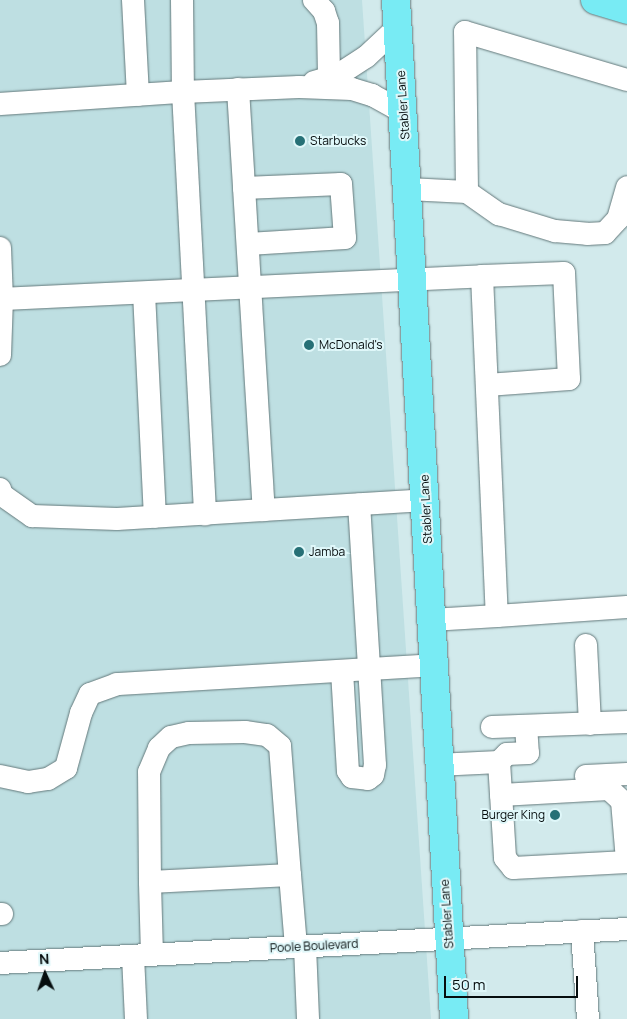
<!DOCTYPE html>
<style>
body{margin:0}
#map{position:relative;width:627px;height:1019px;overflow:hidden;background:#d2eaec;font-family:Manrope,sans-serif}
div>[style]{position:absolute}
.built>*{inset:0;background:#bedfe2}
.roads{filter:drop-shadow(0 0 1px #64797b) drop-shadow(0 0 1px #64797b)}
.minor>*{height:22px;margin:-11px;padding:0 11px;transform-origin:11px;border-radius:11px;background:#fff}
.major>*{height:28px;margin:-14px;padding:0 14px;transform-origin:14px;border-radius:14px;background:#78ebf4}
.dots>*{width:14px;height:14px;translate:-50% -50%;box-sizing:border-box;border:2px solid #dff7f9;border-radius:50%}
span{translate:-50% -50%;white-space:nowrap;text-align:center;line-height:1.15;-webkit-text-stroke:4px #dff7f9;paint-order:stroke}
.street-label{font-size:12px;color:#060d0e}
.poi-label{font-size:12px;color:#060d0e}
.left{translate:0 -50%;text-align:left}
.right{translate:-100% -50%;text-align:right}
.north{position:absolute;left:20px;top:949px;width:50px;height:50px;-webkit-text-stroke:4px #dff7f9;paint-order:stroke;rotate:357deg;font-size:14px;font-weight:700;line-height:20px;text-align:center;color:#060d0e}
.north::after{content:'';display:block;margin:auto;width:18px;height:22px;background:#060d0e;clip-path:polygon(50% 0,100% 100%,50% 72%,0 100%)}
.scale{position:absolute;left:444px;top:976px;width:134px;height:22px;box-sizing:border-box;border:2px solid #060d0e;border-top:0;padding-left:6px;font-size:15px;line-height:18px;white-space:nowrap;color:#060d0e;-webkit-text-stroke:4px #dff7f9;paint-order:stroke}
</style>
<div id="map">
<div class="built">
<div style="clip-path:polygon(0 0,362px 0,431px 1019px,0 1019px)"></div>
</div>
<div class="roads">
<div class="minor">
<div style="left:133px;top:0;width:95px;rotate:87deg"></div>
<div style="left:182px;top:0;width:92px;rotate:89.4deg"></div>
<div style="left:183px;top:92px;width:116px;rotate:-2.5deg"></div>
<div style="left:299px;top:87px;width:53px;rotate:2.2deg"></div>
<div style="left:352px;top:89px;width:21px;rotate:17deg"></div>
<div style="left:372px;top:95px;width:35px;rotate:29deg"></div>
<div style="left:314px;top:0;width:15px;rotate:48deg"></div>
<div style="left:324px;top:11px;width:13px;rotate:72deg"></div>
<div style="left:328px;top:23px;width:54px;rotate:88.9deg"></div>
<div style="left:314px;top:82px;width:25px;rotate:-16deg"></div>
<div style="left:338px;top:75px;width:33px;rotate:-33deg"></div>
<div style="left:366px;top:57px;width:42px;rotate:-43.1deg"></div>
<div style="left:238px;top:89px;width:422px;rotate:86.5deg"></div>
<div style="left:0;top:104px;width:183px;rotate:-3.8deg"></div>
<div style="left:183px;top:92px;width:423px;rotate:87deg"></div>
<div style="left:244px;top:188px;width:97px;rotate:-2.4deg"></div>
<div style="left:341px;top:184px;width:54px;rotate:85.8deg"></div>
<div style="left:345px;top:238px;width:97px;rotate:176.5deg"></div>
<div style="left:408px;top:189px;width:59px;rotate:2.9deg"></div>
<div style="left:467px;top:192px;width:160px;rotate:-90.7deg"></div>
<div style="left:465px;top:32px;width:169px;rotate:16.5deg"></div>
<div style="left:467px;top:192px;width:39px;rotate:35deg"></div>
<div style="left:499px;top:214px;width:59px;rotate:16.9deg"></div>
<div style="left:555px;top:231px;width:32px;rotate:5deg"></div>
<div style="left:587px;top:234px;width:18px;rotate:-3deg"></div>
<div style="left:605px;top:233px;width:19px;rotate:-47deg"></div>
<div style="left:618px;top:219px;width:33px;rotate:-74deg"></div>
<div style="left:0;top:248px;width:51px;rotate:87.8deg"></div>
<div style="left:2px;top:299px;width:481px;rotate:-2.7deg"></div>
<div style="left:482px;top:276px;width:340px;rotate:87.5deg"></div>
<div style="left:497px;top:616px;width:66px;rotate:176.5deg"></div>
<div style="left:482px;top:276px;width:82px;rotate:-2.1deg"></div>
<div style="left:564px;top:273px;width:106px;rotate:87.3deg"></div>
<div style="left:569px;top:379px;width:82px;rotate:175.8deg"></div>
<div style="left:144px;top:293px;width:224px;rotate:87.2deg"></div>
<div style="left:0;top:355px;width:56px;rotate:-88deg"></div>
<div style="left:0;top:489px;width:6px;rotate:72deg"></div>
<div style="left:2px;top:495px;width:37px;rotate:35deg"></div>
<div style="left:32px;top:516px;width:85px;rotate:2deg"></div>
<div style="left:117px;top:519px;width:309px;rotate:-3.5deg"></div>
<div style="left:497px;top:616px;width:130px;rotate:-4deg"></div>
<div style="left:586px;top:645px;width:79px;rotate:87.1deg"></div>
<div style="left:342px;top:671px;width:100px;rotate:86.6deg"></div>
<div style="left:348px;top:771px;width:7px;rotate:56deg"></div>
<div style="left:352px;top:777px;width:16px;rotate:7deg"></div>
<div style="left:368px;top:779px;width:6px;rotate:-39deg"></div>
<div style="left:373px;top:775px;width:10px;rotate:-79deg"></div>
<div style="left:375px;top:765px;width:261px;rotate:-93.5deg"></div>
<div style="left:526px;top:726px;width:27px;rotate:86deg"></div>
<div style="left:528px;top:753px;width:21px;rotate:177deg"></div>
<div style="left:507px;top:754px;width:11px;rotate:135deg"></div>
<div style="left:499px;top:762px;width:96px;rotate:86.4deg"></div>
<div style="left:505px;top:858px;width:13px;rotate:51deg"></div>
<div style="left:513px;top:868px;width:114px;rotate:-3deg"></div>
<div style="left:492px;top:727px;width:135px;rotate:-2.1deg"></div>
<div style="left:437px;top:765px;width:62px;rotate:-2.8deg"></div>
<div style="left:0;top:776px;width:29px;rotate:12deg"></div>
<div style="left:28px;top:782px;width:20px;rotate:-9deg"></div>
<div style="left:48px;top:779px;width:21px;rotate:-31deg"></div>
<div style="left:66px;top:768px;width:57px;rotate:-74.7deg"></div>
<div style="left:81px;top:713px;width:21px;rotate:-65deg"></div>
<div style="left:90px;top:694px;width:29px;rotate:-20deg"></div>
<div style="left:117px;top:684px;width:318px;rotate:-3.4deg"></div>
<div style="left:586px;top:776px;width:41px;rotate:-2.8deg"></div>
<div style="left:501px;top:795px;width:108px;rotate:-3.2deg"></div>
<div style="left:609px;top:789px;width:18px;rotate:43deg"></div>
<div style="left:622px;top:801px;width:59px;rotate:85.2deg"></div>
<div style="left:150px;top:882px;width:110px;rotate:-90.5deg"></div>
<div style="left:149px;top:772px;width:26px;rotate:-67deg"></div>
<div style="left:159px;top:748px;width:16px;rotate:-43deg"></div>
<div style="left:171px;top:737px;width:18px;rotate:-13deg"></div>
<div style="left:189px;top:733px;width:56px;rotate:-1deg"></div>
<div style="left:245px;top:732px;width:22px;rotate:8deg"></div>
<div style="left:267px;top:735px;width:17px;rotate:40deg"></div>
<div style="left:280px;top:746px;width:129px;rotate:85.6deg"></div>
<div style="left:0;top:914px;width:2px"></div>
<div style="left:582px;top:931px;width:88px;rotate:86.1deg"></div>
<div style="left:305px;top:947px;width:72px;rotate:87.6deg"></div>
<div style="left:152px;top:955px;width:73px;rotate:-91.6deg"></div>
<div style="left:150px;top:882px;width:140px;rotate:-2.9deg"></div>
<div style="left:290px;top:875px;width:72px;rotate:85.2deg"></div>
<div style="left:133px;top:956px;width:63px;rotate:87.3deg"></div>
<div style="left:0;top:963px;width:628px;rotate:-3.1deg"></div>
</div>
<div class="major">
<div style="left:396px;top:0;width:1021px;rotate:86.74deg"></div>
<div style="left:595px;top:0;width:34px;rotate:17deg"></div>
</div>
</div>
<div class="dots">
<div style="left:300px;top:141px;background:#267076"></div>
<div style="left:309px;top:345px;background:#267076"></div>
<div style="left:299px;top:552px;background:#267076"></div>
<div style="left:555px;top:815px;background:#267076"></div>
</div>
<div class="street-label">
<span style="left:403px;top:105px;rotate:-94deg">Stabler Lane</span>
<span style="left:426px;top:509px;rotate:-93deg">Stabler Lane</span>
<span style="left:447px;top:914px;rotate:-94deg">Stabler Lane</span>
<span style="left:314px;top:946px;rotate:-3deg">Poole Boulevard</span>
</div>
<div class="poi-label">
<span class="left" style="left:310px;top:141px">Starbucks</span>
<span class="left" style="left:319px;top:345px">McDonald's</span>
<span class="left" style="left:309px;top:552px">Jamba</span>
<span class="right" style="left:545px;top:815px">Burger King</span>
</div>
<div class="north">N</div>
<div class="scale">50 m</div>
</div>
